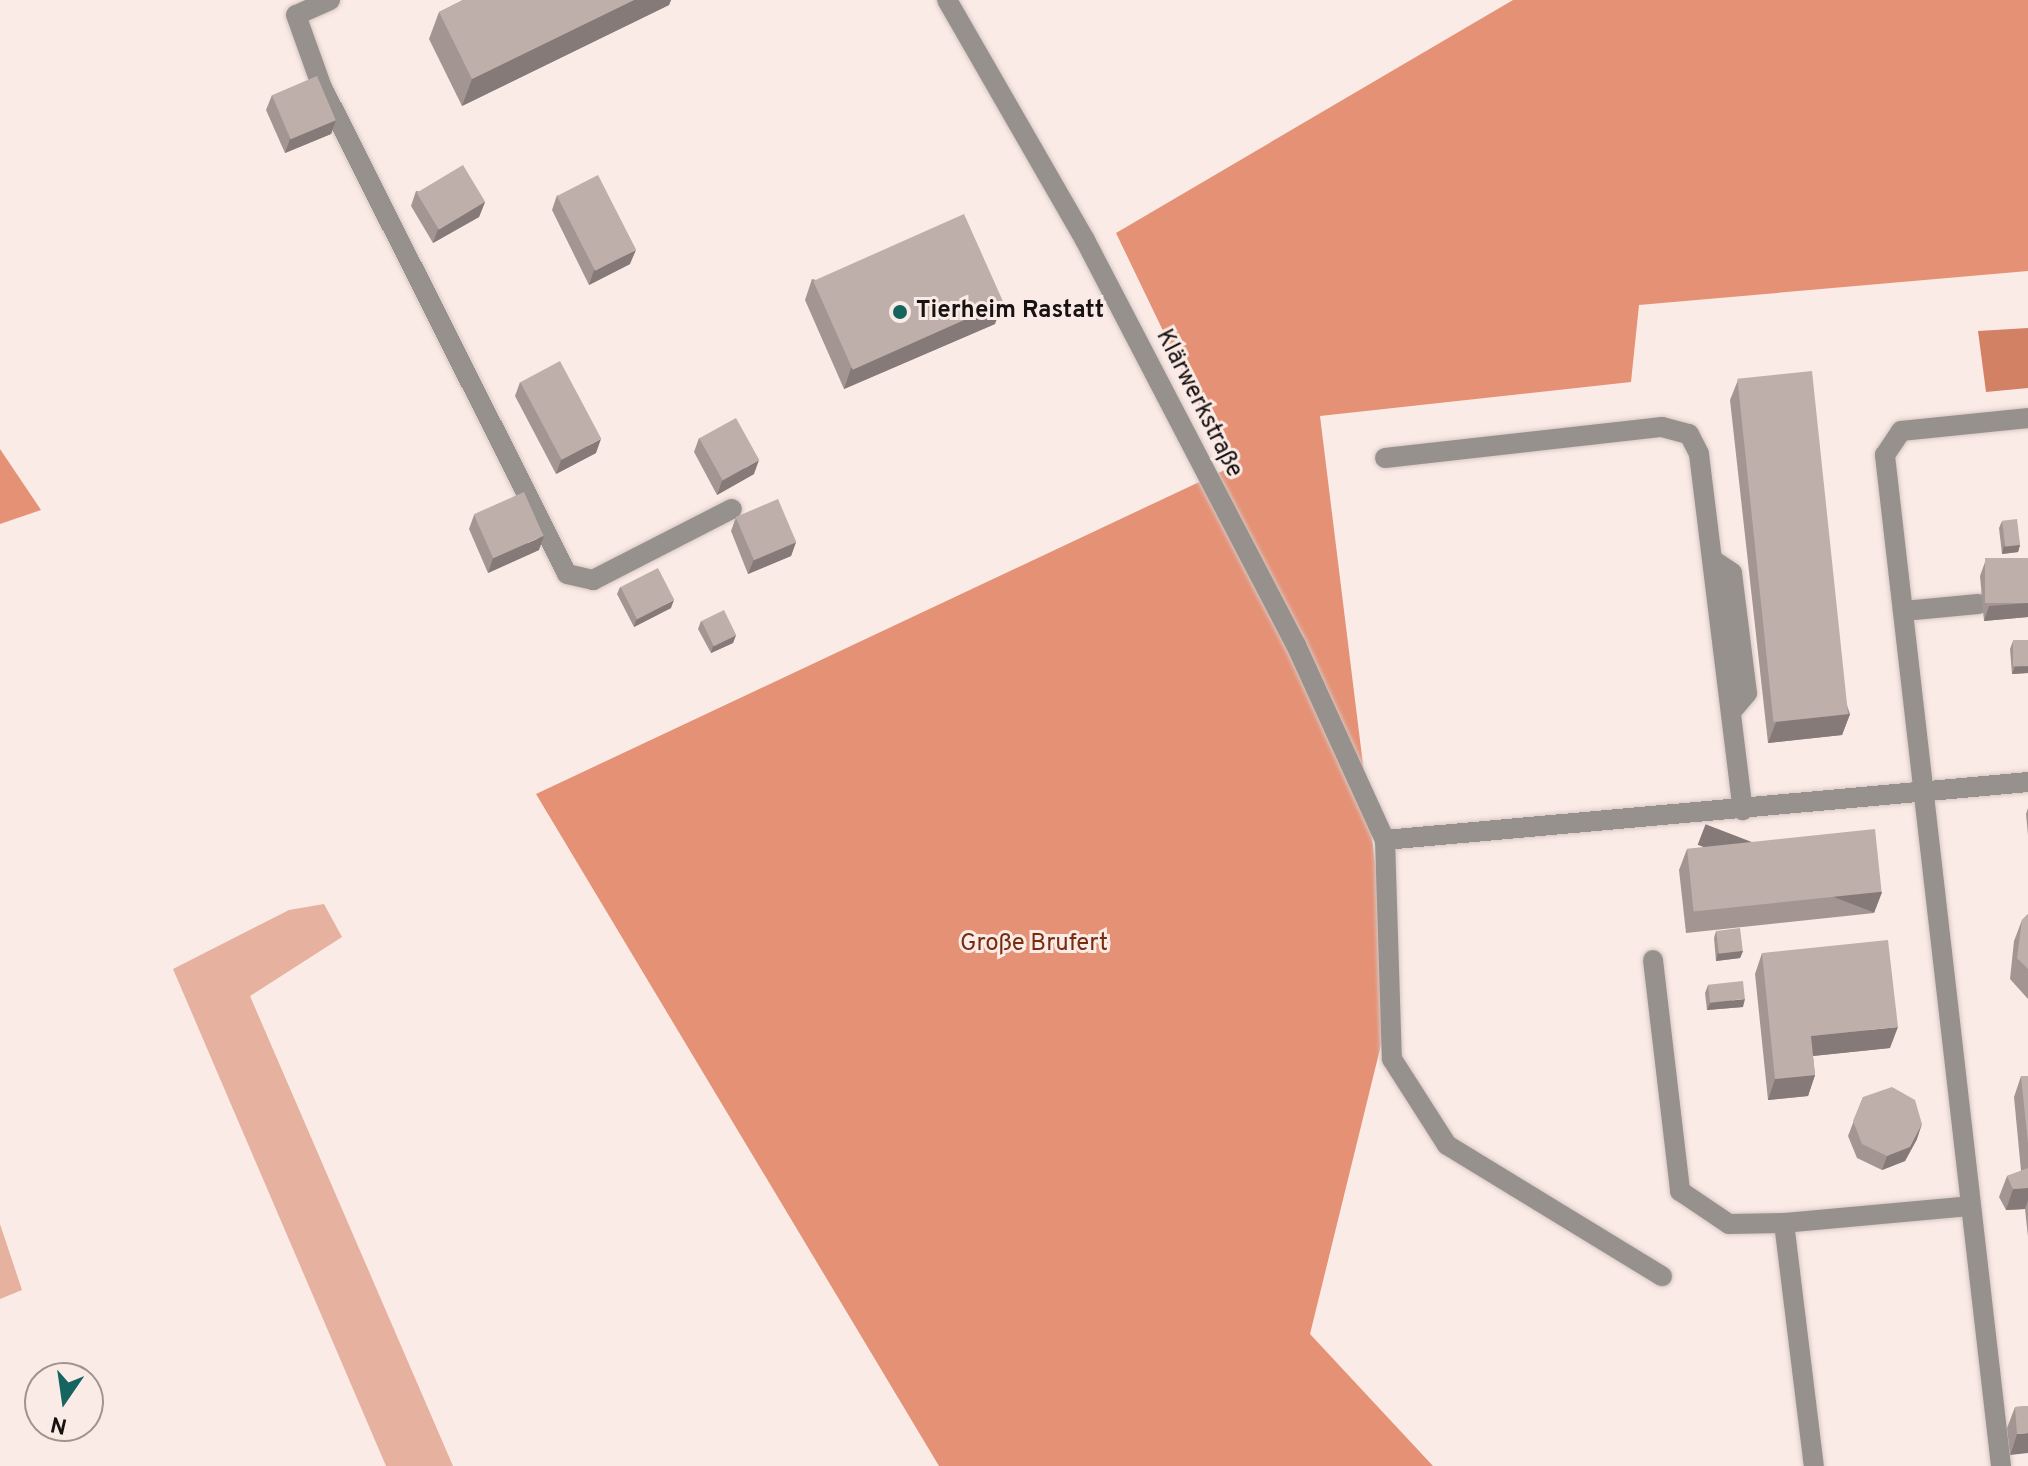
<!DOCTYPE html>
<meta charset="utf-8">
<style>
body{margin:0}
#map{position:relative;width:2028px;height:1466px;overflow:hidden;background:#fbebe6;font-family:Overpass,sans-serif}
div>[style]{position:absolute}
.green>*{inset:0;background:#e6b19f}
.forest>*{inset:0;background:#e59175}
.water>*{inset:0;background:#d38164}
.roads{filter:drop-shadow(0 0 2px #d7c8c4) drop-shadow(0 0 2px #d7c8c4)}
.minor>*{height:20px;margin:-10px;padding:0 10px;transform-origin:10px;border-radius:10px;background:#97918e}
.wall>*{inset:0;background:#a39692}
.shaded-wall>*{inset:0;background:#857a77;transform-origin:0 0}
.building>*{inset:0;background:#beafaa;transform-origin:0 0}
.dots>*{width:22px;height:22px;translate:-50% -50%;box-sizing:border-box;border:4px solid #fbebe6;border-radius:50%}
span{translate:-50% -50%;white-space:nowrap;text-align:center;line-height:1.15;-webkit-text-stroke:6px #fbebe6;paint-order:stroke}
.poi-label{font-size:24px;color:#171110;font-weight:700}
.left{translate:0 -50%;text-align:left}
.street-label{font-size:24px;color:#171110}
.park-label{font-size:24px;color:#772c0f}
.north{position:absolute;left:24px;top:1362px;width:80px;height:80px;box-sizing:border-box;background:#fbebe6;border:2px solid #a09490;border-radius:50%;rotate:193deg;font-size:22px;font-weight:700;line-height:32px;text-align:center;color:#171110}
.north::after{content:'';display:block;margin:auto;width:28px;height:36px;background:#166460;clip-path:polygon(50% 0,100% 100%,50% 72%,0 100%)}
</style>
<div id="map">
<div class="green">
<div style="clip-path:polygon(324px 904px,342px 937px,250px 996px,453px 1466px,386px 1466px,173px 969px,289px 910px)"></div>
<div style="clip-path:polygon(0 1224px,22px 1290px,0 1299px)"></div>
</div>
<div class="forest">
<div style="clip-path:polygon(1513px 0,2028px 0,2028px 271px,1639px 305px,1631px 382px,1320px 416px,1392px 1000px,1310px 1334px,1433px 1466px,939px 1466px,536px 794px,1229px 468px,1116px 233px)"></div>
<div style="clip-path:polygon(0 449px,41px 510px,0 524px)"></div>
</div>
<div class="water">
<div style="clip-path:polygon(2028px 328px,2028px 388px,1986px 392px,1978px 331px)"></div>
</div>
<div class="roads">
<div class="minor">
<div style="left:330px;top:0;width:37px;rotate:156deg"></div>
<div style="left:296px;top:15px;width:74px;rotate:70.3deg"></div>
<div style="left:321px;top:85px;width:547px;rotate:63.29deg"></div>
<div style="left:567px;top:574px;width:27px;rotate:13deg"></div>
<div style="left:593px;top:580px;width:156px;rotate:-27.1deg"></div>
<div style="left:947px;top:0;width:277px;rotate:60.1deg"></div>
<div style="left:1085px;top:240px;width:457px;rotate:62.5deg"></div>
<div style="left:1296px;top:645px;width:214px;rotate:65.5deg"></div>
<div style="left:1385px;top:840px;width:219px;rotate:88.2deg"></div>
<div style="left:1392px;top:1059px;width:102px;rotate:57.4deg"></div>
<div style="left:1447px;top:1145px;width:252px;rotate:31.4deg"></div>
<div style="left:1385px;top:458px;width:279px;rotate:-6.4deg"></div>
<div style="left:1662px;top:427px;width:28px;rotate:15deg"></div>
<div style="left:1689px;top:434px;width:22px;rotate:63deg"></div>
<div style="left:1699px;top:454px;width:359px;rotate:83deg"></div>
<div style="left:1713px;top:560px;width:23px;rotate:34deg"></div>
<div style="left:1732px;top:573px;width:121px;rotate:82.9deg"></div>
<div style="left:1747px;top:693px;width:23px;rotate:130deg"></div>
<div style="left:1903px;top:611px;width:76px;rotate:-5.3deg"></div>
<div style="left:1385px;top:840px;width:646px;rotate:-5.15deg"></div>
<div style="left:1653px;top:960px;width:233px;rotate:83.3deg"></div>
<div style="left:1680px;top:1191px;width:59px;rotate:34deg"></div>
<div style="left:1729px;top:1224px;width:55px;rotate:-1deg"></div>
<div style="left:1784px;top:1223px;width:245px;rotate:83deg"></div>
<div style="left:1784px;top:1223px;width:187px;rotate:-5.2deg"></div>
<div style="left:2001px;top:1466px;width:1018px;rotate:-96.55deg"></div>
<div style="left:1885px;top:455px;width:29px;rotate:-56deg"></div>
<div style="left:1901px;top:431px;width:128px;rotate:-5.8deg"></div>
</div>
</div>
<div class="wall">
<div style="clip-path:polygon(463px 0,671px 0,669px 5px,462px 106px,429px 39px,439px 12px)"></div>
<div style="clip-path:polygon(272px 95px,336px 120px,331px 134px,285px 153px,266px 110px)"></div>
<div style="clip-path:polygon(416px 191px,485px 202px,479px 217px,433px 243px,411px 206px)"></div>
<div style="clip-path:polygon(557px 195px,630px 264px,589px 285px,552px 210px)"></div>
<div style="clip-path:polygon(812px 279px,995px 324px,844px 389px,805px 300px)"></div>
<div style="clip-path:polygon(1738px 380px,1850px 714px,1842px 735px,1768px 743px,1730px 400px)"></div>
<div style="clip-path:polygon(520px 382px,596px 453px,556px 474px,515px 396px)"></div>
<div style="clip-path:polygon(699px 438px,754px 474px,717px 495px,694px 452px)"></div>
<div style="clip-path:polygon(474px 515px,539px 550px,488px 573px,469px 529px)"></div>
<div style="clip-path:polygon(736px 517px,796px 542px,791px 556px,748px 574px,731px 531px)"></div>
<div style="clip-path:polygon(2002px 521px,2020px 545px,2018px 552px,2002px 554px,1999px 528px)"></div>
<div style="clip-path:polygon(2028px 558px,2028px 617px,1984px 621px,1980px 576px,1985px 562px)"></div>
<div style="clip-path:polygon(620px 587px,671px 608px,634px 627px,617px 594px)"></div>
<div style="clip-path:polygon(701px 621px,736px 635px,733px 643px,711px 653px,698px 629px)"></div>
<div style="clip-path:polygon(2013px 641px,2028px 673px,2012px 674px,2010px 649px)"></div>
<div style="clip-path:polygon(2028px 808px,2028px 835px,2026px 814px)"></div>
<div style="clip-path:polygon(1687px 849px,1882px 892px,1874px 913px,1686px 933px,1679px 870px)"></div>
<div style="clip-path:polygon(2028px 914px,2028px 999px,2010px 979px,2014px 941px,2022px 920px)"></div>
<div style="clip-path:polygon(1716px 931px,1743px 951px,1740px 958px,1716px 961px,1714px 938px)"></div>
<div style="clip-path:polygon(1762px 953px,1890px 1048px,1813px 1056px,1815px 1075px,1808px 1096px,1768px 1100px,1755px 974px)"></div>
<div style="clip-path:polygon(1708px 985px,1743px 1007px,1707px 1010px,1705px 993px)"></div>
<div style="clip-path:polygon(2021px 1076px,2028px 1076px,2028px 1237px,2025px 1209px,2006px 1210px,1999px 1197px,2007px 1176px,2021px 1171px,2014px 1097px)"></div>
<div style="clip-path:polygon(1863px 1097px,1917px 1139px,1905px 1161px,1882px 1170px,1857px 1158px,1848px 1136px)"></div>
<div style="clip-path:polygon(2028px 1406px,2010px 1455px,2007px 1428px,2015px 1407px)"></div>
</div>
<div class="shaded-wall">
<div style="clip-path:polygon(634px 0,671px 0,669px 5px,462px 106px,472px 79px)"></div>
<div style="clip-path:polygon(336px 120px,331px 134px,285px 153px,290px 139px)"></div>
<div style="clip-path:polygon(485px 202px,479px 217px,433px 243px,438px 229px)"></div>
<div style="clip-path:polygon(636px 250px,630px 264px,589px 285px,594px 270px)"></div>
<div style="clip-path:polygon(1003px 303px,995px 324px,844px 389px,851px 368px)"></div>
<div style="clip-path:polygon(601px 439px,596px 453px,556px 474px,561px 460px)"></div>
<div style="clip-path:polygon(759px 460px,754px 474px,717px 495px,722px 481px)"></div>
<div style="clip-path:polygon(544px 536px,539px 550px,488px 573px,493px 558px)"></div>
<div style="clip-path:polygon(796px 542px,791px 556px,748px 574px,754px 559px)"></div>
<div style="clip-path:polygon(2020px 545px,2018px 552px,2002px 554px,2004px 546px)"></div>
<div style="clip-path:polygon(674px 600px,671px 608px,634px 627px,636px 620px)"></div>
<div style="clip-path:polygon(2028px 603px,2028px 617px,1984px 621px,1989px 606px)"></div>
<div style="clip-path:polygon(736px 635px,733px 643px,711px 653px,713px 646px)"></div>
<div style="clip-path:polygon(2028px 666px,2028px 673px,2012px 674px,2015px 667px)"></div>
<div style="clip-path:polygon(1850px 714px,1842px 735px,1768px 743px,1776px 722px)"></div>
<div style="left:1882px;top:892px;width:22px;height:189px;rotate:111deg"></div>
<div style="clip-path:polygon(1743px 951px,1740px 958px,1716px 961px,1718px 953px)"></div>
<div style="clip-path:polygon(1745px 999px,1743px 1007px,1707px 1010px,1710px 1003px)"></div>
<div style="clip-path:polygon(1898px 1027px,1890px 1048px,1803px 1057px,1811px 1036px)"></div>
<div style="clip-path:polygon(1815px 1075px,1808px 1096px,1768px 1100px,1775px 1079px)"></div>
<div style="clip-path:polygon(1922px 1124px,1917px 1139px,1905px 1161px,1882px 1170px,1887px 1156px)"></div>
<div style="clip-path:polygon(2028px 1188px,2028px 1200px,2025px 1209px,2006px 1210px,2013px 1189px)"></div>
<div style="clip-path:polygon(2028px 1433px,2028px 1453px,2010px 1455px,2017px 1434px)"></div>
</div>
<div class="building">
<div style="clip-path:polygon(463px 0,634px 0,472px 79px,439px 12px)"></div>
<div style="left:317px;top:76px;width:48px;height:49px;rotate:67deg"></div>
<div style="left:463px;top:165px;width:43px;height:54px;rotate:59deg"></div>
<div style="left:598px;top:175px;width:84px;height:46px;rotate:63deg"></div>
<div style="left:964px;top:214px;width:97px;height:165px;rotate:66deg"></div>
<div style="left:560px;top:361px;width:88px;height:45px;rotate:62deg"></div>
<div style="left:1812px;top:371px;width:345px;height:75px;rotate:84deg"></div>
<div style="left:736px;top:418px;width:48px;height:42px;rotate:61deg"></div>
<div style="left:524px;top:492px;width:48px;height:55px;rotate:66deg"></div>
<div style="left:778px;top:499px;width:47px;height:46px;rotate:67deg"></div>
<div style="left:2017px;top:519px;width:26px;height:15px;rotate:83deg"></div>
<div style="left:2028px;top:558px;width:45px;height:43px;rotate:90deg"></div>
<div style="left:658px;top:568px;width:36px;height:42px;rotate:63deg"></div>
<div style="left:724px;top:610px;width:28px;height:25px;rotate:64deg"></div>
<div style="left:2028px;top:640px;width:26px;height:15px;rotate:90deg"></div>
<div style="left:1875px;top:829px;width:63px;height:189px;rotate:84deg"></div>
<div style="clip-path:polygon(2028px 914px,2028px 969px,2017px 958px,2022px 920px)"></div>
<div style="left:1740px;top:928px;width:23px;height:24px;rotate:83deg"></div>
<div style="clip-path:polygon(1888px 940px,1898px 1027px,1811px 1036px,1815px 1075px,1775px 1079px,1762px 953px)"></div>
<div style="left:1743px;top:981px;width:18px;height:35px;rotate:84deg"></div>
<div style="clip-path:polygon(2021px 1076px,2028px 1076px,2028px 1144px)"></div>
<div style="clip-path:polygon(1892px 1087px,1915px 1100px,1922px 1124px,1910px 1147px,1887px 1156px,1862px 1144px,1853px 1121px,1863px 1097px)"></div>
<div style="clip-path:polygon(2028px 1168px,2028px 1188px,2013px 1189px,2007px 1176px)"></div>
<div style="clip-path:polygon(2028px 1406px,2028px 1433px,2017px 1434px,2015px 1407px)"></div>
</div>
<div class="dots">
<div style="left:900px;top:312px;background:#166460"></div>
</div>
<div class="poi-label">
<span class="left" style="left:916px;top:312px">Tierheim Rastatt</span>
</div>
<div class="street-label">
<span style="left:1198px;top:404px;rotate:63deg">Klärwerkstraße</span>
</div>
<div class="park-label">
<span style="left:1034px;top:945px">Große Brufert</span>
</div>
<div class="north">N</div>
</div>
